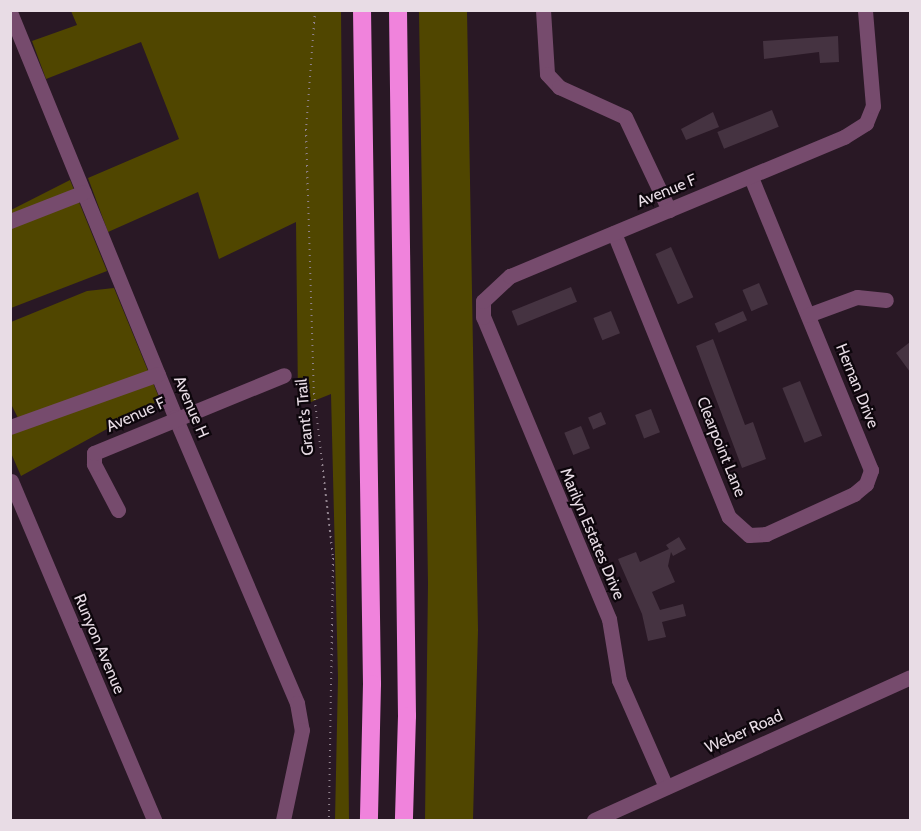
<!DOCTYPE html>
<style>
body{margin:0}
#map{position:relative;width:921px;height:831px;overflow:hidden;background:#291825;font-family:Cabin,sans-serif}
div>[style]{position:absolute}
.green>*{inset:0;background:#504600}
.building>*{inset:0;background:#453341;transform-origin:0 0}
.path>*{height:2px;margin-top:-1px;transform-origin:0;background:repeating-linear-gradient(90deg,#90828d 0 1.5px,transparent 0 6px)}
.minor>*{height:15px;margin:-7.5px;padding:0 7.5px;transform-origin:7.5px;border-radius:7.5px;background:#764b6d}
.highway>*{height:18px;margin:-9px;padding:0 9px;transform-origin:9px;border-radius:9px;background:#f083dc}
span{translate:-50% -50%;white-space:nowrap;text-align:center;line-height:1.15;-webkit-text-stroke:4.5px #0d060c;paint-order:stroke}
.street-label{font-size:16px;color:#e8dce5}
.frame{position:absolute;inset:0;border:12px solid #e8dce5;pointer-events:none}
</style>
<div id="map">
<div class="green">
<div style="clip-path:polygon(71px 11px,341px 11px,349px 820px,335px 820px,338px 678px,331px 394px,306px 404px,298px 399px,296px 222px,219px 259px,198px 192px,108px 232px,88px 178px,179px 139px,141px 42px,46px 79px,32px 41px,77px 25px)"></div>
<div style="clip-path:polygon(419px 11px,467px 11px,478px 630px,473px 820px,425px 820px,428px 583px)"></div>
<div style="clip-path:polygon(70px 180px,107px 271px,11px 308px,11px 210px)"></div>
<div style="clip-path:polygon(114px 288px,160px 400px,21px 476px,11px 453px,10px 431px,20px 422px,11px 404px,11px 322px,87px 291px)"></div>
</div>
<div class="building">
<div style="clip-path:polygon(838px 36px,839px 62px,820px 63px,819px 52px,764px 59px,763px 41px)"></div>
<div style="left:772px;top:110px;width:18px;height:59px;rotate:68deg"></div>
<div style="clip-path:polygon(713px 112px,719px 127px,686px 140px,681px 129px)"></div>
<div style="left:671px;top:247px;width:55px;height:17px;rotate:66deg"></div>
<div style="left:759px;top:283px;width:23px;height:18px;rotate:67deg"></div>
<div style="left:571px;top:287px;width:16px;height:64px;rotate:68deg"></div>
<div style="left:611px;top:311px;width:24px;height:19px;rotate:68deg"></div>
<div style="left:743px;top:311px;width:10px;height:31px;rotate:66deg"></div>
<div style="clip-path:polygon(713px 339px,745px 425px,753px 422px,766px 459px,742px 468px,696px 346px)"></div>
<div style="clip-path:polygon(910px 342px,910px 372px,896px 353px)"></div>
<div style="left:800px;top:381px;width:59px;height:19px;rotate:68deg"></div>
<div style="left:651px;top:409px;width:25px;height:17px;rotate:69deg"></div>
<div style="left:601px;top:412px;width:13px;height:14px;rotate:67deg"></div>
<div style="left:581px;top:426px;width:24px;height:18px;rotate:68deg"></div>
<div style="clip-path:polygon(679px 537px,686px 549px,673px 556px,671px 552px,668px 566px,675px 582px,652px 592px,660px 610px,683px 604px,686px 616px,662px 622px,666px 637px,648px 641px,642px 614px,618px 559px,636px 552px,640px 562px,669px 549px,666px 545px)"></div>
</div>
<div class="path">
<div style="left:315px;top:10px;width:119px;rotate:94.3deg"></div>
<div style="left:306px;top:129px;width:264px;rotate:88.3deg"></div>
<div style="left:314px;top:393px;width:166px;rotate:83.4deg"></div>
<div style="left:333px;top:558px;width:262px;rotate:90.9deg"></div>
</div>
<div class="minor">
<div style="left:543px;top:10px;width:64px;rotate:86.4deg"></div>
<div style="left:547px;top:74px;width:18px;rotate:47deg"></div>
<div style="left:559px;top:87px;width:72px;rotate:24.4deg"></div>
<div style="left:625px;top:117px;width:103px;rotate:64.7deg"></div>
<div style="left:10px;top:12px;width:437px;rotate:67.8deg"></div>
<div style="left:175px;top:417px;width:311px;rotate:66.9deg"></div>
<div style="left:297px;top:703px;width:27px;rotate:80deg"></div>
<div style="left:302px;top:730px;width:92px;rotate:101.9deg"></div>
<div style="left:10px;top:221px;width:79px;rotate:-21.4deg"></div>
<div style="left:614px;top:233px;width:306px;rotate:68deg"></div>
<div style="left:729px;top:517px;width:27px;rotate:42deg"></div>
<div style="left:749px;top:535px;width:17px;rotate:-3deg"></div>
<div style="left:766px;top:534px;width:97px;rotate:-24.4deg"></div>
<div style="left:854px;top:494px;width:16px;rotate:-40deg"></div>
<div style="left:866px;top:484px;width:15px;rotate:-70deg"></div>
<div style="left:871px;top:470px;width:317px;rotate:-112.3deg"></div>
<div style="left:808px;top:315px;width:52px;rotate:-20.2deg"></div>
<div style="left:857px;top:297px;width:29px;rotate:6deg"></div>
<div style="left:10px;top:427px;width:157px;rotate:-19.7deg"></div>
<div style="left:11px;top:481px;width:368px;rotate:67.1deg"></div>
<div style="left:118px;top:510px;width:52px;rotate:-117.6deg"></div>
<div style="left:94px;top:464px;width:11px;rotate:-90deg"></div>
<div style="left:94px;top:453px;width:205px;rotate:-22.3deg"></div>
<div style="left:666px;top:787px;width:117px;rotate:-113.7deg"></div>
<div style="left:619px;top:680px;width:62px;rotate:-99.3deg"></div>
<div style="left:609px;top:619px;width:327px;rotate:-112.6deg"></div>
<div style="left:483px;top:317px;width:16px;rotate:-90deg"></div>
<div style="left:483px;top:301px;width:37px;rotate:-43deg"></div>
<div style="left:510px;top:276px;width:362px;rotate:-22.6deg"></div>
<div style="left:844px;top:137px;width:26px;rotate:-32deg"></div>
<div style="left:866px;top:123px;width:18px;rotate:-68deg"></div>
<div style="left:873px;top:106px;width:96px;rotate:-94.8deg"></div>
<div style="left:594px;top:820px;width:347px;rotate:-24.3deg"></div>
</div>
<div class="highway">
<div style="left:362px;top:10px;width:674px;rotate:89.15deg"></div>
<div style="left:372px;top:684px;width:136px;rotate:91.3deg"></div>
<div style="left:398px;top:10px;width:706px;rotate:89.27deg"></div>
<div style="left:407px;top:716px;width:104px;rotate:91.7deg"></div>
</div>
<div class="street-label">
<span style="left:667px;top:191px;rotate:-22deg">Avenue F</span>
<span style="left:857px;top:386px;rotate:68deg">Hernan Drive</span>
<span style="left:191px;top:407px;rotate:67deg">Avenue H</span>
<span style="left:136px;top:415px;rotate:-24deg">Avenue F</span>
<span style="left:305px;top:417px;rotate:-95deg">Grant's Trail</span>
<span style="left:721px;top:447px;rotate:68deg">Clearpoint Lane</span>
<span style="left:592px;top:534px;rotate:67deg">Marilyn Estates Drive</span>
<span style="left:99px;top:644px;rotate:67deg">Runyon Avenue</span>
<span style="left:744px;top:732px;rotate:-24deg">Weber Road</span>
</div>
<div class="frame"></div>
</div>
